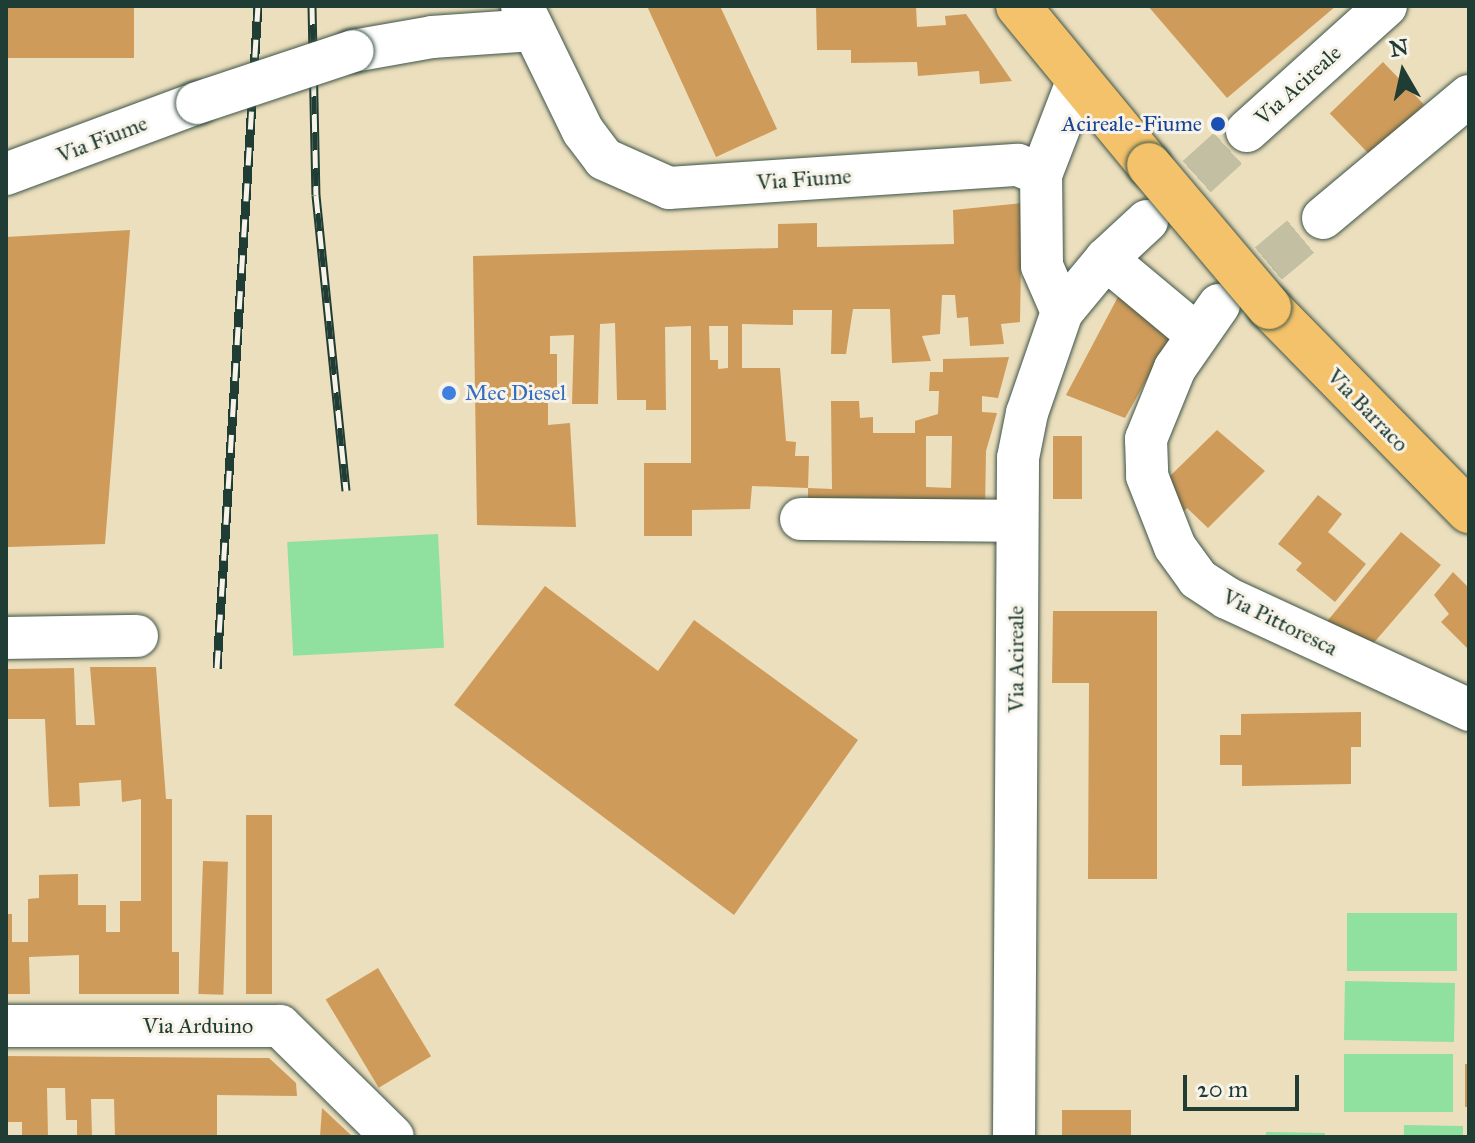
<!DOCTYPE html>
<style>
body{margin:0}
#map{position:relative;width:1475px;height:1143px;overflow:hidden;background:#ecdfbd;font-family:"IM FELL Great Primer",serif}
div>[style]{position:absolute}
.green>*{inset:0;background:#90e0a0;transform-origin:0 0}
.building>*{inset:0;background:#ce9b5a;transform-origin:0 0}
.minor-tunnel>*{height:42px;margin-top:-21px;transform-origin:0;background:repeating-linear-gradient(90deg,#c3bfa2 0 42px,transparent 0 63px)}
.roads{filter:drop-shadow(0 0 2px #3e5549) drop-shadow(0 0 2px #3e5549)}
.minor>*{height:42px;margin:-21px;padding:0 21px;transform-origin:21px;border-radius:21px;background:#fff}
.major>*{height:44px;margin:-22px;padding:0 22px;transform-origin:22px;border-radius:22px;background:#f3c26a}
.rail>*{height:9px;margin-top:-4.5px;transform-origin:0;background:repeating-linear-gradient(90deg,#f7f3e8 0 18px,#1f3d34 0 36px);box-sizing:border-box;border-block:2px solid #1f3d34}
.bridges{filter:drop-shadow(0 0 2px #3e5549) drop-shadow(0 0 2px #3e5549)}
.minor-bridge>*{height:42px;margin:-21px;padding:0 21px;transform-origin:21px;border-radius:21px;background:#fff}
.major-bridge>*{height:44px;margin:-22px;padding:0 22px;transform-origin:22px;border-radius:22px;background:#f3c26a}
.dots>*{width:22px;height:22px;translate:-50% -50%;box-sizing:border-box;border:4px solid #f7f3e8;border-radius:50%}
span{translate:-50% -50%;white-space:nowrap;text-align:center;line-height:1.15;-webkit-text-stroke:6px #f7f3e8;paint-order:stroke}
.street-label{font-size:22px;color:#1f3d34}
.transit-label{font-size:22px;color:#164399}
.right{translate:-100% -50%;text-align:right}
.shop-label{font-size:22px;color:#366cbe}
.left{translate:0 -50%;text-align:left}
.frame{position:absolute;inset:0;border:8px solid #1f3d34;pointer-events:none}
.north{position:absolute;left:1363px;top:32px;width:80px;height:80px;-webkit-text-stroke:6px #f7f3e8;paint-order:stroke;rotate:351deg;font-size:22px;font-weight:700;line-height:32px;text-align:center;color:#1f3d34}
.north::after{content:'';display:block;margin:auto;width:28px;height:36px;background:#1f3d34;clip-path:polygon(50% 0,100% 100%,50% 72%,0 100%)}
.scale{position:absolute;left:1183px;top:1075px;width:116px;height:36px;box-sizing:border-box;border:4px solid #1f3d34;border-top:0;padding-left:10px;font-size:24px;line-height:28px;white-space:nowrap;color:#1f3d34;-webkit-text-stroke:6px #f7f3e8;paint-order:stroke}
</style>
<div id="map">
<div class="green">
<div style="left:438px;top:534px;width:114px;height:151px;rotate:87deg"></div>
<div style="left:1347px;top:913px;width:110px;height:58px"></div>
<div style="left:1345px;top:981px;width:110px;height:59px;rotate:1deg"></div>
<div style="left:1344px;top:1054px;width:109px;height:58px"></div>
<div style="left:1404px;top:1125px;width:59px;height:12px;rotate:1deg"></div>
<div style="clip-path:polygon(1266px 1132px,1325px 1133px,1325px 1137px,1266px 1137px)"></div>
</div>
<div class="building">
<div style="left:6px;top:6px;width:128px;height:52px"></div>
<div style="clip-path:polygon(647px 6px,720px 6px,777px 129px,716px 157px)"></div>
<div style="clip-path:polygon(816px 6px,916px 6px,917px 27px,946px 25px,945px 16px,966px 14px,1012px 81px,980px 84px,979px 71px,918px 76px,917px 62px,851px 63px,851px 50px,817px 50px)"></div>
<div style="clip-path:polygon(1148px 6px,1336px 6px,1227px 98px)"></div>
<div style="left:1383px;top:62px;width:59px;height:74px;rotate:46deg"></div>
<div style="clip-path:polygon(evenodd,1022px 203px,1020px 322px,1001px 324px,1004px 344px,970px 346px,968px 317px,957px 318px,955px 295px,942px 295px,940px 334px,922px 336px,931px 361px,892px 363px,890px 309px,853px 309px,846px 354px,831px 354px,832px 310px,793px 310px,793px 325px,742px 324px,742px 368px,780px 368px,786px 441px,796px 442px,795px 456px,809px 456px,808px 488px,832px 489px,831px 401px,859px 401px,860px 418px,873px 417px,873px 433px,915px 433px,915px 421px,938px 414px,939px 391px,929px 391px,930px 372px,943px 372px,943px 359px,1009px 357px,998px 398px,982px 396px,982px 412px,997px 413px,986px 451px,985px 511px,808px 509px,808px 488px,752px 486px,750px 509px,692px 510px,692px 536px,644px 536px,644px 463px,691px 463px,691px 326px,665px 327px,666px 410px,646px 410px,646px 400px,617px 400px,615px 323px,600px 324px,598px 404px,572px 404px,574px 335px,550px 336px,550px 354px,557px 354px,557px 397px,548px 396px,548px 425px,570px 423px,576px 527px,477px 525px,473px 256px,778px 248px,778px 224px,817px 223px,817px 247px,954px 244px,953px 210px,1022px 203px,709px 326px,728px 326px,728px 368px,718px 369px,718px 360px,710px 360px,709px 326px,1022px 203px,926px 436px,952px 436px,951px 488px,926px 487px,926px 436px)"></div>
<div style="clip-path:polygon(130px 230px,105px 544px,8px 547px,6px 237px)"></div>
<div style="clip-path:polygon(1120px 293px,1173px 333px,1125px 418px,1066px 395px)"></div>
<div style="clip-path:polygon(1217px 430px,1265px 471px,1208px 528px,1187px 508px,1182px 513px,1168px 478px)"></div>
<div style="left:1053px;top:436px;width:29px;height:63px"></div>
<div style="clip-path:polygon(1318px 495px,1342px 514px,1328px 532px,1366px 564px,1335px 602px,1296px 570px,1302px 563px,1278px 544px)"></div>
<div style="clip-path:polygon(1401px 532px,1441px 565px,1371px 646px,1324px 625px)"></div>
<div style="clip-path:polygon(1453px 572px,1469px 588px,1469px 650px,1441px 622px,1449px 614px,1434px 595px)"></div>
<div style="clip-path:polygon(545px 586px,658px 671px,694px 620px,858px 740px,734px 915px,454px 705px)"></div>
<div style="clip-path:polygon(1053px 611px,1157px 611px,1157px 879px,1088px 879px,1089px 683px,1052px 683px)"></div>
<div style="clip-path:polygon(90px 667px,156px 667px,166px 799px,172px 799px,172px 952px,179px 952px,179px 994px,79px 994px,79px 955px,29px 957px,30px 994px,6px 994px,6px 914px,12px 914px,12px 942px,28px 942px,28px 899px,39px 898px,39px 875px,78px 874px,78px 905px,106px 905px,106px 932px,120px 932px,120px 901px,141px 901px,141px 799px,122px 802px,121px 780px,79px 783px,80px 806px,49px 807px,45px 719px,6px 719px,6px 669px,74px 668px,76px 725px,95px 725px)"></div>
<div style="clip-path:polygon(1361px 712px,1361px 747px,1351px 747px,1351px 784px,1242px 786px,1242px 765px,1220px 765px,1220px 735px,1241px 735px,1241px 714px)"></div>
<div style="left:246px;top:815px;width:26px;height:179px"></div>
<div style="left:203px;top:861px;width:25px;height:133px;rotate:2deg"></div>
<div style="left:378px;top:968px;width:103px;height:61px;rotate:59deg"></div>
<div style="clip-path:polygon(6px 1056px,269px 1058px,296px 1083px,297px 1096px,217px 1095px,217px 1137px,115px 1137px,114px 1099px,91px 1099px,92px 1137px,77px 1137px,77px 1120px,66px 1120px,65px 1088px,47px 1088px,48px 1137px,22px 1137px,22px 1122px,6px 1122px)"></div>
<div style="left:1465px;top:1064px;width:4px;height:43px"></div>
<div style="clip-path:polygon(322px 1108px,353px 1137px,320px 1137px)"></div>
<div style="left:1062px;top:1110px;width:69px;height:27px"></div>
</div>
<div class="minor-tunnel">
<div style="left:1150px;top:219px;width:131px;rotate:-42.2deg"></div>
<div style="left:1220px;top:304px;width:134px;rotate:-39.9deg"></div>
</div>
<div class="roads">
<div class="minor">
<div style="left:522px;top:6px;width:139px;rotate:64deg"></div>
<div style="left:583px;top:131px;width:35px;rotate:53deg"></div>
<div style="left:604px;top:159px;width:71px;rotate:24deg"></div>
<div style="left:669px;top:188px;width:350px;rotate:-3.8deg"></div>
<div style="left:1018px;top:165px;width:25px;rotate:23deg"></div>
<div style="left:353px;top:51px;width:80px;rotate:-10deg"></div>
<div style="left:432px;top:37px;width:101px;rotate:-4deg"></div>
<div style="left:1247px;top:131px;width:187px;rotate:-42deg"></div>
<div style="left:6px;top:174px;width:204px;rotate:-20.4deg"></div>
<div style="left:1323px;top:218px;width:190px;rotate:-39.9deg"></div>
<div style="left:1106px;top:259px;width:117px;rotate:39.8deg"></div>
<div style="left:1219px;top:305px;width:77px;rotate:124.9deg"></div>
<div style="left:1175px;top:368px;width:77px;rotate:112.2deg"></div>
<div style="left:1146px;top:439px;width:37px;rotate:88deg"></div>
<div style="left:1147px;top:476px;width:76px;rotate:68.5deg"></div>
<div style="left:1175px;top:547px;width:39px;rotate:54deg"></div>
<div style="left:1198px;top:579px;width:35px;rotate:33deg"></div>
<div style="left:1227px;top:598px;width:267px;rotate:24.8deg"></div>
<div style="left:1062px;top:312px;width:50px;rotate:-113.5deg"></div>
<div style="left:1042px;top:266px;width:91px;rotate:-90.6deg"></div>
<div style="left:1041px;top:175px;width:103px;rotate:-68.9deg"></div>
<div style="left:801px;top:519px;width:215px;rotate:0.5deg"></div>
<div style="left:6px;top:638px;width:131px;rotate:-0.9deg"></div>
<div style="left:6px;top:1026px;width:274px"></div>
<div style="left:280px;top:1026px;width:158px;rotate:44.5deg"></div>
<div style="left:1014px;top:1137px;width:679px;rotate:-89.66deg"></div>
<div style="left:1018px;top:458px;width:46px;rotate:-78.7deg"></div>
<div style="left:1027px;top:413px;width:107px;rotate:-70.9deg"></div>
<div style="left:1062px;top:312px;width:69px;rotate:-50.3deg"></div>
<div style="left:1106px;top:259px;width:56px;rotate:-42.8deg"></div>
</div>
<div class="major">
<div style="left:1018px;top:6px;width:206px;rotate:50.5deg"></div>
<div style="left:1269px;top:307px;width:286px;rotate:45.6deg"></div>
</div>
</div>
<div class="rail">
<div style="left:312px;top:6px;width:189px;rotate:88.8deg"></div>
<div style="left:316px;top:195px;width:297px;rotate:84.2deg"></div>
<div style="left:217px;top:668px;width:663px;rotate:-86.46deg"></div>
</div>
<div class="bridges">
<div class="minor-bridge">
<div style="left:197px;top:103px;width:164px;rotate:-18.4deg"></div>
</div>
<div class="major-bridge">
<div style="left:1149px;top:165px;width:186px;rotate:49.8deg"></div>
</div>
</div>
<div class="dots">
<div style="left:1218px;top:124px;background:#1a4fb4"></div>
<div style="left:449px;top:393px;background:#3f7fe0"></div>
</div>
<div class="street-label">
<span style="left:1298px;top:85px;rotate:-42deg">Via Acireale</span>
<span style="left:102px;top:139px;rotate:-21deg">Via Fiume</span>
<span style="left:804px;top:179px;rotate:-4deg">Via Fiume</span>
<span style="left:1368px;top:410px;rotate:46deg">Via Barraco</span>
<span style="left:1280px;top:622px;rotate:26deg">Via Pittoresca</span>
<span style="left:1016px;top:659px;rotate:-90deg">Via Acireale</span>
<span style="left:198px;top:1026px">Via Arduino</span>
</div>
<div class="transit-label">
<span class="right" style="left:1202px;top:124px">Acireale-Fiume</span>
</div>
<div class="shop-label">
<span class="left" style="left:465px;top:393px">Mec Diesel</span>
</div>
<div class="frame"></div>
<div class="north">N</div>
<div class="scale">20 m</div>
</div>
